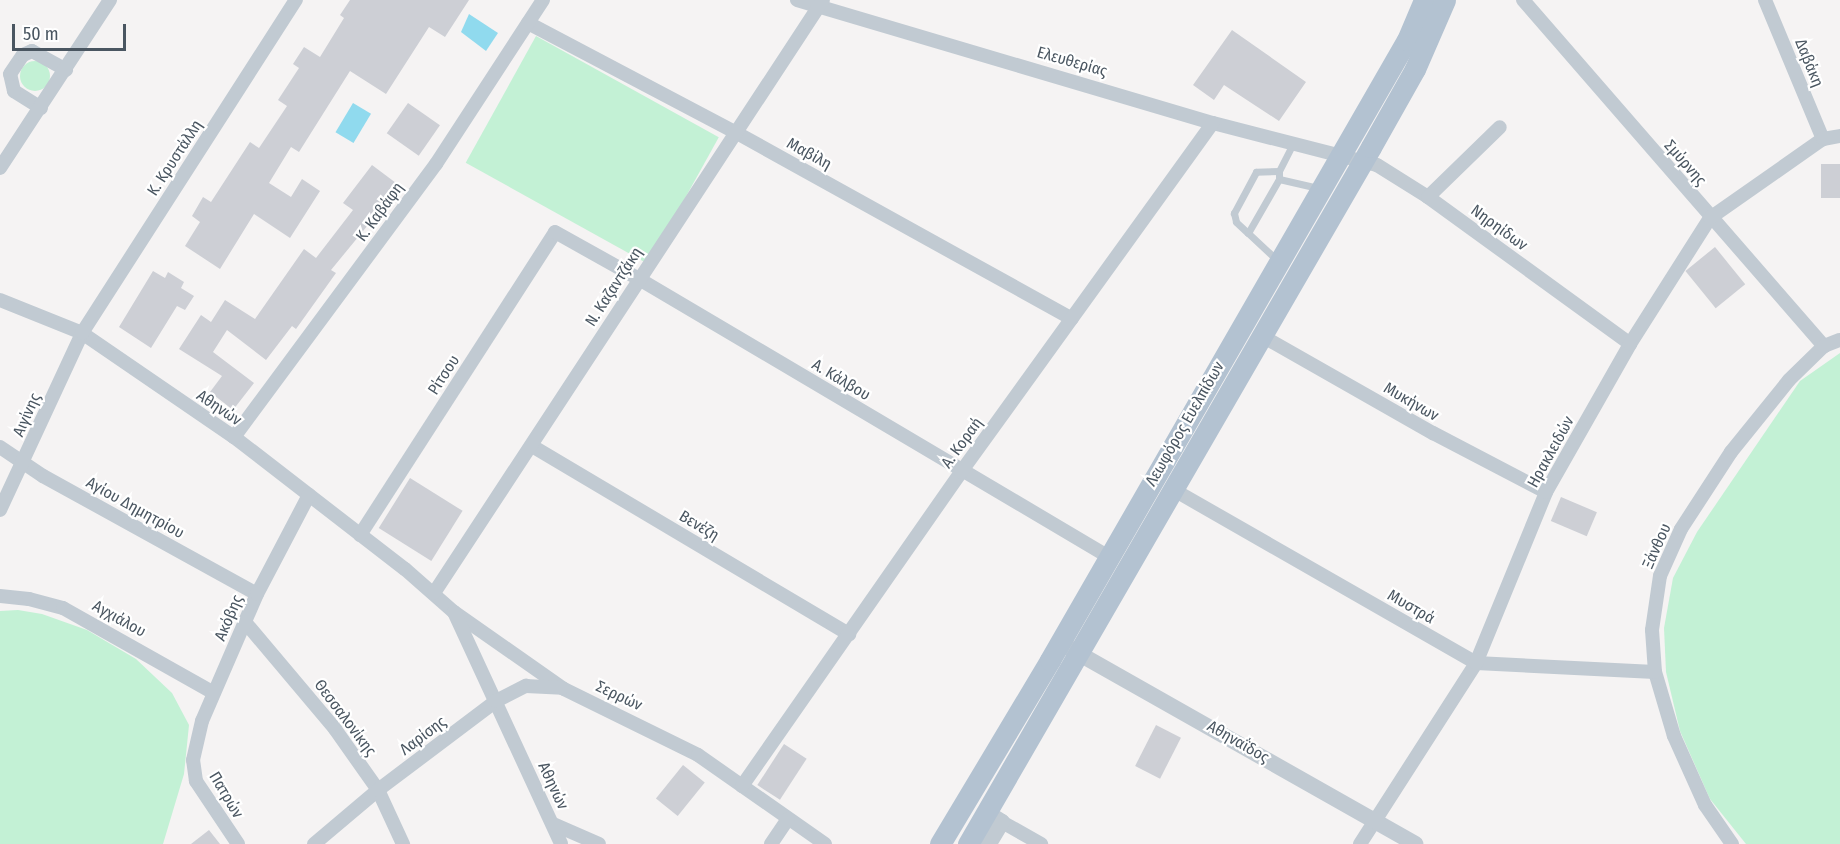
<!DOCTYPE html>
<meta charset="utf-8">
<style>
body{margin:0}
#map{position:relative;width:1840px;height:844px;overflow:hidden;background:#f5f3f3;font-family:"Fira Sans Condensed",sans-serif}
div>[style]{position:absolute}
.green>*{inset:0;background:#c3f1d5;transform-origin:0 0}
.round{border-radius:50%}
.water>*{inset:0;background:#90daee;transform-origin:0 0}
.building>*{inset:0;background:#cdcfd5;transform-origin:0 0}
.service>*{height:7px;margin:-3.5px;padding:0 3.5px;transform-origin:3.5px;border-radius:3.5px;background:#c1cad2}
.minor>*{height:14px;margin:-7px;padding:0 7px;transform-origin:7px;border-radius:7px;background:#c1cad2}
.tertiary>*{height:16px;margin:-8px;padding:0 8px;transform-origin:8px;border-radius:8px;background:#c1cad2}
.primary>*{height:21px;margin:-10.5px;padding:0 10.5px;transform-origin:10.5px;border-radius:10.5px;background:#b3c2d1}
span{translate:-50% -50%;white-space:nowrap;text-align:center;line-height:1.15;-webkit-text-stroke:4.5px #fff;paint-order:stroke}
.street-label{font-size:16px;color:#4a5661}
.scale{position:absolute;left:12px;top:24px;width:114px;height:27px;box-sizing:border-box;border:3px solid #4a5661;border-top:0;padding-left:8px;font-size:18px;line-height:21px;white-space:nowrap;color:#4a5661;-webkit-text-stroke:4px #fff;paint-order:stroke}
</style>
<div id="map">
<div class="green">
<div style="left:536px;top:36px;width:209px;height:145px;rotate:29deg"></div>
<div class="round" style="left:20px;top:61px;width:30px;height:30px"></div>
<div style="clip-path:polygon(1840px 353px,1840px 844px,1746px 844px,1710px 799px,1680px 731px,1666px 672px,1664px 628px,1673px 578px,1697px 532px,1800px 381px)"></div>
<div style="clip-path:polygon(18px 610px,42px 614px,87px 630px,136px 659px,172px 693px,189px 725px,184px 774px,163px 844px,0 844px,0 611px)"></div>
</div>
<div class="water">
<div style="clip-path:polygon(469px 14px,498px 33px,486px 51px,461px 32px)"></div>
<div style="left:353px;top:103px;width:21px;height:34px;rotate:31deg"></div>
</div>
<div class="building">
<div style="clip-path:polygon(350px 0,469px 0,445px 37px,429px 27px,386px 94px,350px 71px,299px 152px,291px 147px,269px 183px,291px 197px,302px 179px,320px 191px,290px 238px,254px 214px,220px 269px,185px 246px,200px 222px,192px 216px,203px 197px,211px 202px,250px 142px,259px 148px,287px 106px,278px 100px,299px 68px,293px 64px,304px 47px,320px 57px,344px 18px,340px 15px)"></div>
<div style="clip-path:polygon(1232px 30px,1306px 82px,1279px 121px,1224px 85px,1214px 100px,1193px 85px)"></div>
<div style="left:408px;top:103px;width:39px;height:37px;rotate:35deg"></div>
<div style="left:1840px;top:164px;width:34px;height:19px;rotate:90deg"></div>
<div style="clip-path:polygon(372px 165px,400px 186px,331px 270px,336px 273px,296px 329px,292px 326px,266px 360px,227px 330px,213px 352px,254px 383px,233px 410px,210px 392px,222px 376px,179px 349px,201px 315px,211px 322px,225px 300px,255px 319px,304px 249px,316px 258px,353px 210px,343px 203px)"></div>
<div style="left:1715px;top:247px;width:48px;height:38px;rotate:51deg"></div>
<div style="clip-path:polygon(153px 271px,165px 278px,168px 272px,184px 282px,181px 288px,194px 296px,185px 310px,177px 306px,151px 348px,119px 327px)"></div>
<div style="left:410px;top:478px;width:62px;height:59px;rotate:32deg"></div>
<div style="left:1561px;top:497px;width:39px;height:26px;rotate:23deg"></div>
<div style="left:1156px;top:725px;width:28px;height:46px;rotate:27deg"></div>
<div style="left:784px;top:744px;width:27px;height:49px;rotate:33deg"></div>
<div style="left:683px;top:765px;width:28px;height:43px;rotate:39deg"></div>
<div style="clip-path:polygon(209px 830px,220px 844px,191px 844px)"></div>
</div>
<div class="service">
<div style="left:1279px;top:171px;width:30px;rotate:-63deg"></div>
<div style="left:1279px;top:179px;width:39px;rotate:13deg"></div>
<div style="left:1248px;top:233px;width:62px;rotate:-60.1deg"></div>
<div style="left:1279px;top:179px;width:8px;rotate:-90deg"></div>
<div style="left:1279px;top:171px;width:23px;rotate:178deg"></div>
<div style="left:1256px;top:172px;width:47px;rotate:118.2deg"></div>
<div style="left:1234px;top:213px;width:9px;rotate:77deg"></div>
<div style="left:1236px;top:222px;width:16px;rotate:43deg"></div>
<div style="left:1248px;top:233px;width:40px;rotate:43deg"></div>
</div>
<div class="minor">
<div style="left:797px;top:0;width:434px;rotate:16.5deg"></div>
<div style="left:1213px;top:123px;width:169px;rotate:14.4deg"></div>
<div style="left:1377px;top:165px;width:60px;rotate:32.1deg"></div>
<div style="left:1428px;top:197px;width:250px;rotate:36deg"></div>
<div style="left:1523px;top:0;width:459px;rotate:49deg"></div>
<div style="left:1765px;top:0;width:151px;rotate:67.4deg"></div>
<div style="left:528px;top:23px;width:234px;rotate:27.8deg"></div>
<div style="left:735px;top:132px;width:385px;rotate:29deg"></div>
<div style="left:41px;top:108px;width:32px;rotate:-148deg"></div>
<div style="left:14px;top:91px;width:17px;rotate:-103deg"></div>
<div style="left:10px;top:74px;width:23px;rotate:-56deg"></div>
<div style="left:23px;top:55px;width:10px;rotate:-24deg"></div>
<div style="left:32px;top:51px;width:39px;rotate:29deg"></div>
<div style="left:0;top:168px;width:201px;rotate:-56.8deg"></div>
<div style="left:1428px;top:197px;width:100px;rotate:-44.2deg"></div>
<div style="left:0;top:300px;width:88px;rotate:21.9deg"></div>
<div style="left:82px;top:333px;width:184px;rotate:34.4deg"></div>
<div style="left:234px;top:437px;width:216px;rotate:37.7deg"></div>
<div style="left:405px;top:569px;width:65px;rotate:41.3deg"></div>
<div style="left:454px;top:612px;width:134px;rotate:35deg"></div>
<div style="left:564px;top:689px;width:149px;rotate:26.2deg"></div>
<div style="left:698px;top:755px;width:155px;rotate:35deg"></div>
<div style="left:1262px;top:336px;width:197px;rotate:29.6deg"></div>
<div style="left:1433px;top:433px;width:127px;rotate:27.6deg"></div>
<div style="left:234px;top:437px;width:340px;rotate:-53.5deg"></div>
<div style="left:436px;top:164px;width:196px;rotate:-56.9deg"></div>
<div style="left:532px;top:446px;width:369px;rotate:30.7deg"></div>
<div style="left:0;top:447px;width:52px;rotate:34deg"></div>
<div style="left:43px;top:476px;width:244px;rotate:28.9deg"></div>
<div style="left:1174px;top:490px;width:348px;rotate:29.8deg"></div>
<div style="left:1476px;top:663px;width:179px;rotate:2.9deg"></div>
<div style="left:0;top:510px;width:195px;rotate:-65.1deg"></div>
<div style="left:82px;top:333px;width:396px;rotate:-57.3deg"></div>
<div style="left:360px;top:535px;width:360px;rotate:-57.2deg"></div>
<div style="left:555px;top:232px;width:96px;rotate:29.2deg"></div>
<div style="left:639px;top:279px;width:546px;rotate:30.6deg"></div>
<div style="left:434px;top:593px;width:709px;rotate:-56.74deg"></div>
<div style="left:0;top:596px;width:29px;rotate:6deg"></div>
<div style="left:29px;top:599px;width:35px;rotate:15deg"></div>
<div style="left:63px;top:608px;width:173px;rotate:29.4deg"></div>
<div style="left:454px;top:612px;width:255px;rotate:65.2deg"></div>
<div style="left:245px;top:622px;width:140px;rotate:49.9deg"></div>
<div style="left:335px;top:729px;width:75px;rotate:54.8deg"></div>
<div style="left:378px;top:790px;width:60px;rotate:65.2deg"></div>
<div style="left:742px;top:786px;width:383px;rotate:-55.1deg"></div>
<div style="left:961px;top:472px;width:430px;rotate:-54.2deg"></div>
<div style="left:1002px;top:822px;width:45px;rotate:29.4deg"></div>
<div style="left:553px;top:824px;width:50px;rotate:23.5deg"></div>
<div style="left:238px;top:844px;width:76px;rotate:-123.7deg"></div>
<div style="left:196px;top:781px;width:21px;rotate:-98deg"></div>
<div style="left:193px;top:760px;width:40px;rotate:-77deg"></div>
<div style="left:202px;top:721px;width:138px;rotate:-66.6deg"></div>
<div style="left:257px;top:594px;width:112px;rotate:-62.3deg"></div>
<div style="left:314px;top:844px;width:84px;rotate:-40.2deg"></div>
<div style="left:378px;top:790px;width:148px;rotate:-37deg"></div>
<div style="left:496px;top:701px;width:34px;rotate:-27deg"></div>
<div style="left:526px;top:686px;width:36px;rotate:3deg"></div>
<div style="left:771px;top:844px;width:30px;rotate:-56deg"></div>
<div style="left:1360px;top:844px;width:215px;rotate:-57.3deg"></div>
<div style="left:1476px;top:663px;width:185px;rotate:-67.7deg"></div>
<div style="left:1546px;top:492px;width:170px;rotate:-60.4deg"></div>
<div style="left:1630px;top:344px;width:149px;rotate:-57.6deg"></div>
<div style="left:1710px;top:218px;width:138px;rotate:-35deg"></div>
<div style="left:1823px;top:139px;width:17px;rotate:-10deg"></div>
<div style="left:1732px;top:844px;width:47px;rotate:-124.7deg"></div>
<div style="left:1705px;top:805px;width:76px;rotate:-114.2deg"></div>
<div style="left:1674px;top:736px;width:67px;rotate:-106.5deg"></div>
<div style="left:1655px;top:672px;width:42px;rotate:-94.1deg"></div>
<div style="left:1652px;top:630px;width:55px;rotate:-81.6deg"></div>
<div style="left:1660px;top:576px;width:51px;rotate:-65.9deg"></div>
<div style="left:1681px;top:529px;width:92px;rotate:-57deg"></div>
<div style="left:1731px;top:452px;width:92px;rotate:-51.1deg"></div>
<div style="left:1789px;top:380px;width:49px;rotate:-44.2deg"></div>
<div style="left:1824px;top:346px;width:17px;rotate:-21deg"></div>
</div>
<div class="tertiary">
<div style="left:1069px;top:648px;width:398px;rotate:29.5deg"></div>
<div style="left:986px;top:812px;width:19px;rotate:32deg"></div>
<div style="left:1002px;top:822px;width:26px;rotate:121deg"></div>
</div>
<div class="primary">
<div style="left:940px;top:844px;width:214px;rotate:-59.1deg"></div>
<div style="left:1050px;top:660px;width:715px;rotate:-60.07deg"></div>
<div style="left:1407px;top:40px;width:43px;rotate:-67deg"></div>
<div style="left:968px;top:844px;width:805px;rotate:-59.96deg"></div>
<div style="left:1371px;top:147px;width:90px;rotate:-60.6deg"></div>
<div style="left:1415px;top:69px;width:75px;rotate:-66.5deg"></div>
</div>
<div class="street-label">
<span style="left:1072px;top:62px;rotate:16deg">Ελευθερίας</span>
<span style="left:1809px;top:63px;rotate:68deg">Δαβάκη</span>
<span style="left:809px;top:154px;rotate:29deg">Μαβίλη</span>
<span style="left:175px;top:158px;rotate:-57deg">Κ. Κρυστάλλη</span>
<span style="left:1685px;top:163px;rotate:49deg">Σμύρνης</span>
<span style="left:380px;top:212px;rotate:-54deg">Κ. Καβάφη</span>
<span style="left:1499px;top:228px;rotate:36deg">Νηρηίδων</span>
<span style="left:614px;top:287px;rotate:-57deg">Ν. Καζαντζάκη</span>
<span style="left:444px;top:375px;rotate:-57deg">Ρίτσου</span>
<span style="left:841px;top:380px;rotate:31deg">A. Κάλβου</span>
<span style="left:1411px;top:402px;rotate:30deg">Μυκήνων</span>
<span style="left:219px;top:408px;rotate:34deg">Αθηνών</span>
<span style="left:27px;top:415px;rotate:-66deg">Αιγίνης</span>
<span style="left:1185px;top:424px;rotate:-60deg">Λεωφόρος Ευελπίδων</span>
<span style="left:962px;top:443px;rotate:-54deg">Α. Κοραή</span>
<span style="left:1551px;top:452px;rotate:-61deg">Ηρακλειδών</span>
<span style="left:135px;top:508px;rotate:29deg">Αγίου Δημητρίου</span>
<span style="left:699px;top:526px;rotate:31deg">Βενέζη</span>
<span style="left:1657px;top:546px;rotate:-66deg">Ξάνθου</span>
<span style="left:1411px;top:607px;rotate:30deg">Μυστρά</span>
<span style="left:229px;top:618px;rotate:-67deg">Ακόβης</span>
<span style="left:119px;top:619px;rotate:29deg">Αγχιάλου</span>
<span style="left:619px;top:696px;rotate:25deg">Σερρών</span>
<span style="left:345px;top:718px;rotate:53deg">Θεσσαλονίκης</span>
<span style="left:423px;top:736px;rotate:-37deg">Λαρίσης</span>
<span style="left:1238px;top:742px;rotate:30deg">Αθηναΐδος</span>
<span style="left:553px;top:786px;rotate:65deg">Αθηνών</span>
<span style="left:226px;top:795px;rotate:59deg">Πατρών</span>
</div>
<div class="scale">50 m</div>
</div>
